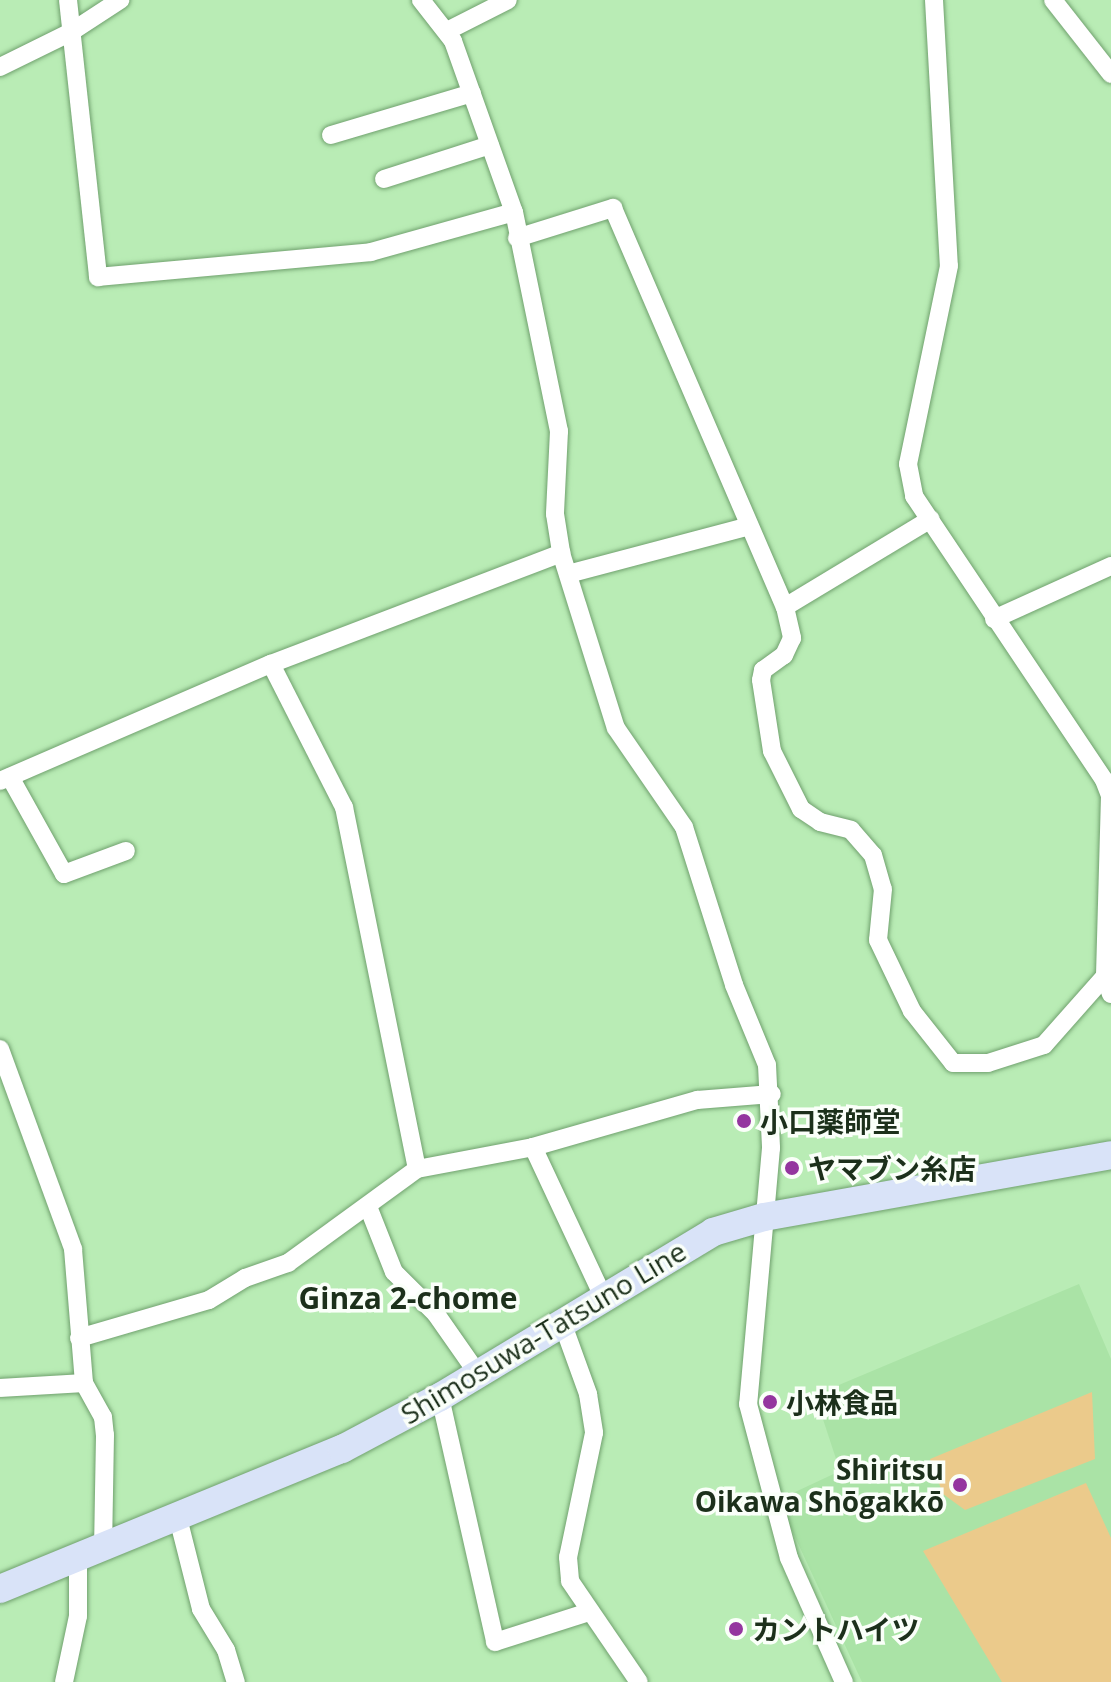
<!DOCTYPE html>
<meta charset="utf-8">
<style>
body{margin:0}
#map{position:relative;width:1111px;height:1682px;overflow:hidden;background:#b9ecb5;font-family:"Open Sans","Noto Sans JP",sans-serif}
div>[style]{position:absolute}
.built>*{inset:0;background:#aae3a6}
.green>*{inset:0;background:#ebca8b}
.roads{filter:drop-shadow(0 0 2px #70a16e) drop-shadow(0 0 2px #70a16e)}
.minor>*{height:18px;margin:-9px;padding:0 9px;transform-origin:9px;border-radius:9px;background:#fff}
.primary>*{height:28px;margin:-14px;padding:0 14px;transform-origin:14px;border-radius:14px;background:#d9e3f8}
.dots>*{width:22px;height:22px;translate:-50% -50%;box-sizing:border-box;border:4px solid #fafff9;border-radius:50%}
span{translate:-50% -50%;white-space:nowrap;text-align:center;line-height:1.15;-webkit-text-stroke:7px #fafff9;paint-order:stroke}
.poi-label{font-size:28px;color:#1c301b;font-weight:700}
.left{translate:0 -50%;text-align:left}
.right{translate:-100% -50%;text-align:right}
.street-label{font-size:28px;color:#1c301b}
.neighbourhood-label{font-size:30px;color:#1c301b;font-weight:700}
</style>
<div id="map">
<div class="built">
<div style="clip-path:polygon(1079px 1284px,1111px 1359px,1111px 1682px,862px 1682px,778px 1500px,840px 1471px,815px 1395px)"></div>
</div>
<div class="green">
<div style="clip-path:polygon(1092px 1392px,1095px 1459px,965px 1510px,943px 1494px,930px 1459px)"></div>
<div style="clip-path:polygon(1086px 1483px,1111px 1538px,1111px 1682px,1002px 1682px,923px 1551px)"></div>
</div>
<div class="roads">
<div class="minor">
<div style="left:68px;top:0;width:279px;rotate:83.8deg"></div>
<div style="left:98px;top:277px;width:274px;rotate:-5.2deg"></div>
<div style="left:371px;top:252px;width:148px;rotate:-15.6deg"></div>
<div style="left:421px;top:0;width:52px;rotate:52deg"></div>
<div style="left:453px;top:41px;width:182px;rotate:70.4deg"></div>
<div style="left:514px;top:212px;width:224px;rotate:78.4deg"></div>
<div style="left:559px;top:431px;width:83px;rotate:92.8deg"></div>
<div style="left:555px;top:514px;width:39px;rotate:81deg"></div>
<div style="left:561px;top:553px;width:183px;rotate:72.6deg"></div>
<div style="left:616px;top:728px;width:120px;rotate:55.5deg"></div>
<div style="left:684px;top:827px;width:166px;rotate:72.4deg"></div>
<div style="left:734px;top:985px;width:87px;rotate:67.6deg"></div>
<div style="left:767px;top:1065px;width:83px;rotate:87.2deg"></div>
<div style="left:771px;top:1148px;width:257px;rotate:95.1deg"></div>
<div style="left:748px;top:1404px;width:159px;rotate:75.1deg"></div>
<div style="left:789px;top:1558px;width:136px;rotate:66.1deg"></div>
<div style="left:934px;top:0;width:266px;rotate:86.8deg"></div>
<div style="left:949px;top:266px;width:202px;rotate:101.7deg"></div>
<div style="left:908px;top:464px;width:33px;rotate:79deg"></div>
<div style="left:914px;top:496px;width:342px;rotate:56.2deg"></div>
<div style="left:1104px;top:780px;width:17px;rotate:69deg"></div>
<div style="left:1110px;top:796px;width:180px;rotate:91.6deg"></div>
<div style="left:1105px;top:976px;width:19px;rotate:72deg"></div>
<div style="left:1053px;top:0;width:94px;rotate:51.9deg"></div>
<div style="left:447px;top:31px;width:68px;rotate:-26.9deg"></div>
<div style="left:0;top:67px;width:79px;rotate:-26.2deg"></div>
<div style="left:71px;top:32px;width:59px;rotate:-33.1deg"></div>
<div style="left:331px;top:135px;width:147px;rotate:-16.6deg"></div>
<div style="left:384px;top:179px;width:111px;rotate:-17.8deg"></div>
<div style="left:517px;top:238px;width:101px;rotate:-17.4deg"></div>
<div style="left:613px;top:208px;width:434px;rotate:66.7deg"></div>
<div style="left:785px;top:607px;width:32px;rotate:77deg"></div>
<div style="left:792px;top:638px;width:19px;rotate:115deg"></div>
<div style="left:784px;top:655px;width:26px;rotate:144deg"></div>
<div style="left:763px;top:670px;width:10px;rotate:101deg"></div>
<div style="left:761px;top:680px;width:72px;rotate:81.2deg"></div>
<div style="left:772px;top:751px;width:65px;rotate:63.4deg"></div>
<div style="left:801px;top:809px;width:23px;rotate:34deg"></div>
<div style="left:820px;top:822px;width:32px;rotate:14deg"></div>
<div style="left:851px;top:830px;width:33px;rotate:49deg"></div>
<div style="left:873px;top:855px;width:35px;rotate:74deg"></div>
<div style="left:883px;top:889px;width:51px;rotate:95.6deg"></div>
<div style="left:878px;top:940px;width:79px;rotate:64.4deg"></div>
<div style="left:912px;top:1011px;width:66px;rotate:51.7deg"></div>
<div style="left:953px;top:1063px;width:35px"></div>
<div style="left:988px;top:1063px;width:59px;rotate:-17.8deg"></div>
<div style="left:1044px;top:1045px;width:92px;rotate:-48.5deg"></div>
<div style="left:568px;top:574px;width:184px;rotate:-14.8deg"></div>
<div style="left:785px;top:607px;width:170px;rotate:-31.1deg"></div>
<div style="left:994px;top:619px;width:128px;rotate:-24.4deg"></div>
<div style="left:271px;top:664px;width:161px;rotate:63deg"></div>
<div style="left:344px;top:807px;width:369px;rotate:78.6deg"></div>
<div style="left:10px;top:777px;width:111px;rotate:60.9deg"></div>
<div style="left:64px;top:874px;width:66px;rotate:-20.4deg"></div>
<div style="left:0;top:781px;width:295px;rotate:-23.4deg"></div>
<div style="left:271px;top:664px;width:311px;rotate:-20.9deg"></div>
<div style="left:0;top:1049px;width:213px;rotate:69.9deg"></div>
<div style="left:73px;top:1249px;width:134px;rotate:85.3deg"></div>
<div style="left:84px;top:1383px;width:39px;rotate:61deg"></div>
<div style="left:103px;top:1417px;width:18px;rotate:84deg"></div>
<div style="left:105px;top:1435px;width:111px;rotate:91deg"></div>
<div style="left:533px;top:1147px;width:162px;rotate:64.9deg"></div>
<div style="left:369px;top:1209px;width:68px;rotate:68.4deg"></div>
<div style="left:394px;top:1272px;width:59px;rotate:45deg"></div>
<div style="left:436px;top:1314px;width:73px;rotate:55deg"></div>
<div style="left:562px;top:1322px;width:77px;rotate:70.1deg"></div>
<div style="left:588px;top:1394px;width:39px;rotate:81deg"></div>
<div style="left:594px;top:1433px;width:127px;rotate:101.8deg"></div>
<div style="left:568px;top:1557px;width:24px;rotate:85deg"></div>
<div style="left:570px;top:1581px;width:122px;rotate:55.7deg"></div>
<div style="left:79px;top:1338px;width:135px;rotate:-16.3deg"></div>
<div style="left:209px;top:1300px;width:42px;rotate:-31.4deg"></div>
<div style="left:245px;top:1278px;width:46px;rotate:-19.2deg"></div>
<div style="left:288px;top:1263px;width:160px;rotate:-36.1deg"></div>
<div style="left:417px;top:1169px;width:118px;rotate:-10.7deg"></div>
<div style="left:533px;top:1147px;width:171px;rotate:-16deg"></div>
<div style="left:697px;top:1100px;width:75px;rotate:-4.6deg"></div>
<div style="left:0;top:1388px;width:84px;rotate:-3.4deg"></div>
<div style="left:440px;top:1397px;width:251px;rotate:77.3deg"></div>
<div style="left:495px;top:1642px;width:99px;rotate:-17.7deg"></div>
<div style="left:178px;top:1518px;width:94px;rotate:75.8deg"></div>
<div style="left:201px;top:1609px;width:48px;rotate:58.6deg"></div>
<div style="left:226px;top:1650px;width:34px;rotate:73deg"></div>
<div style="left:64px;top:1682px;width:67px;rotate:-78deg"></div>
<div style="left:78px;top:1616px;width:61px;rotate:-90deg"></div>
</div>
<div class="primary">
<div style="left:0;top:1589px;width:370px;rotate:-22.3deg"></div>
<div style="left:342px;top:1449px;width:111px;rotate:-28deg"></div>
<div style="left:440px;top:1397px;width:319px;rotate:-31.1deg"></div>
<div style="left:713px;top:1232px;width:53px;rotate:-16.4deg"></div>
<div style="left:764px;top:1217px;width:352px;rotate:-10.1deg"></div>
</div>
</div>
<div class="dots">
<div style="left:744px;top:1121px;background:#94369f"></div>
<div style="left:792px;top:1168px;background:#94369f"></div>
<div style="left:770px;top:1402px;background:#94369f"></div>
<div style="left:960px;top:1485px;background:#94369f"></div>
<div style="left:736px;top:1629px;background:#94369f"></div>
</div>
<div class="poi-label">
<span class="left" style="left:760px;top:1121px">小口薬師堂</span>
<span class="left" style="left:808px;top:1168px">ヤマブン糸店</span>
<span class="left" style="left:786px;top:1402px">小林食品</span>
<span class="right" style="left:944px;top:1485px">Shiritsu<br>Oikawa Shōgakkō</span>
<span class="left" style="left:752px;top:1629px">カントハイツ</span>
</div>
<div class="street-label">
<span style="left:543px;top:1332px;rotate:-31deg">Shimosuwa-Tatsuno Line</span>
</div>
<div class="neighbourhood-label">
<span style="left:408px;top:1298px">Ginza 2-chome</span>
</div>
</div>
